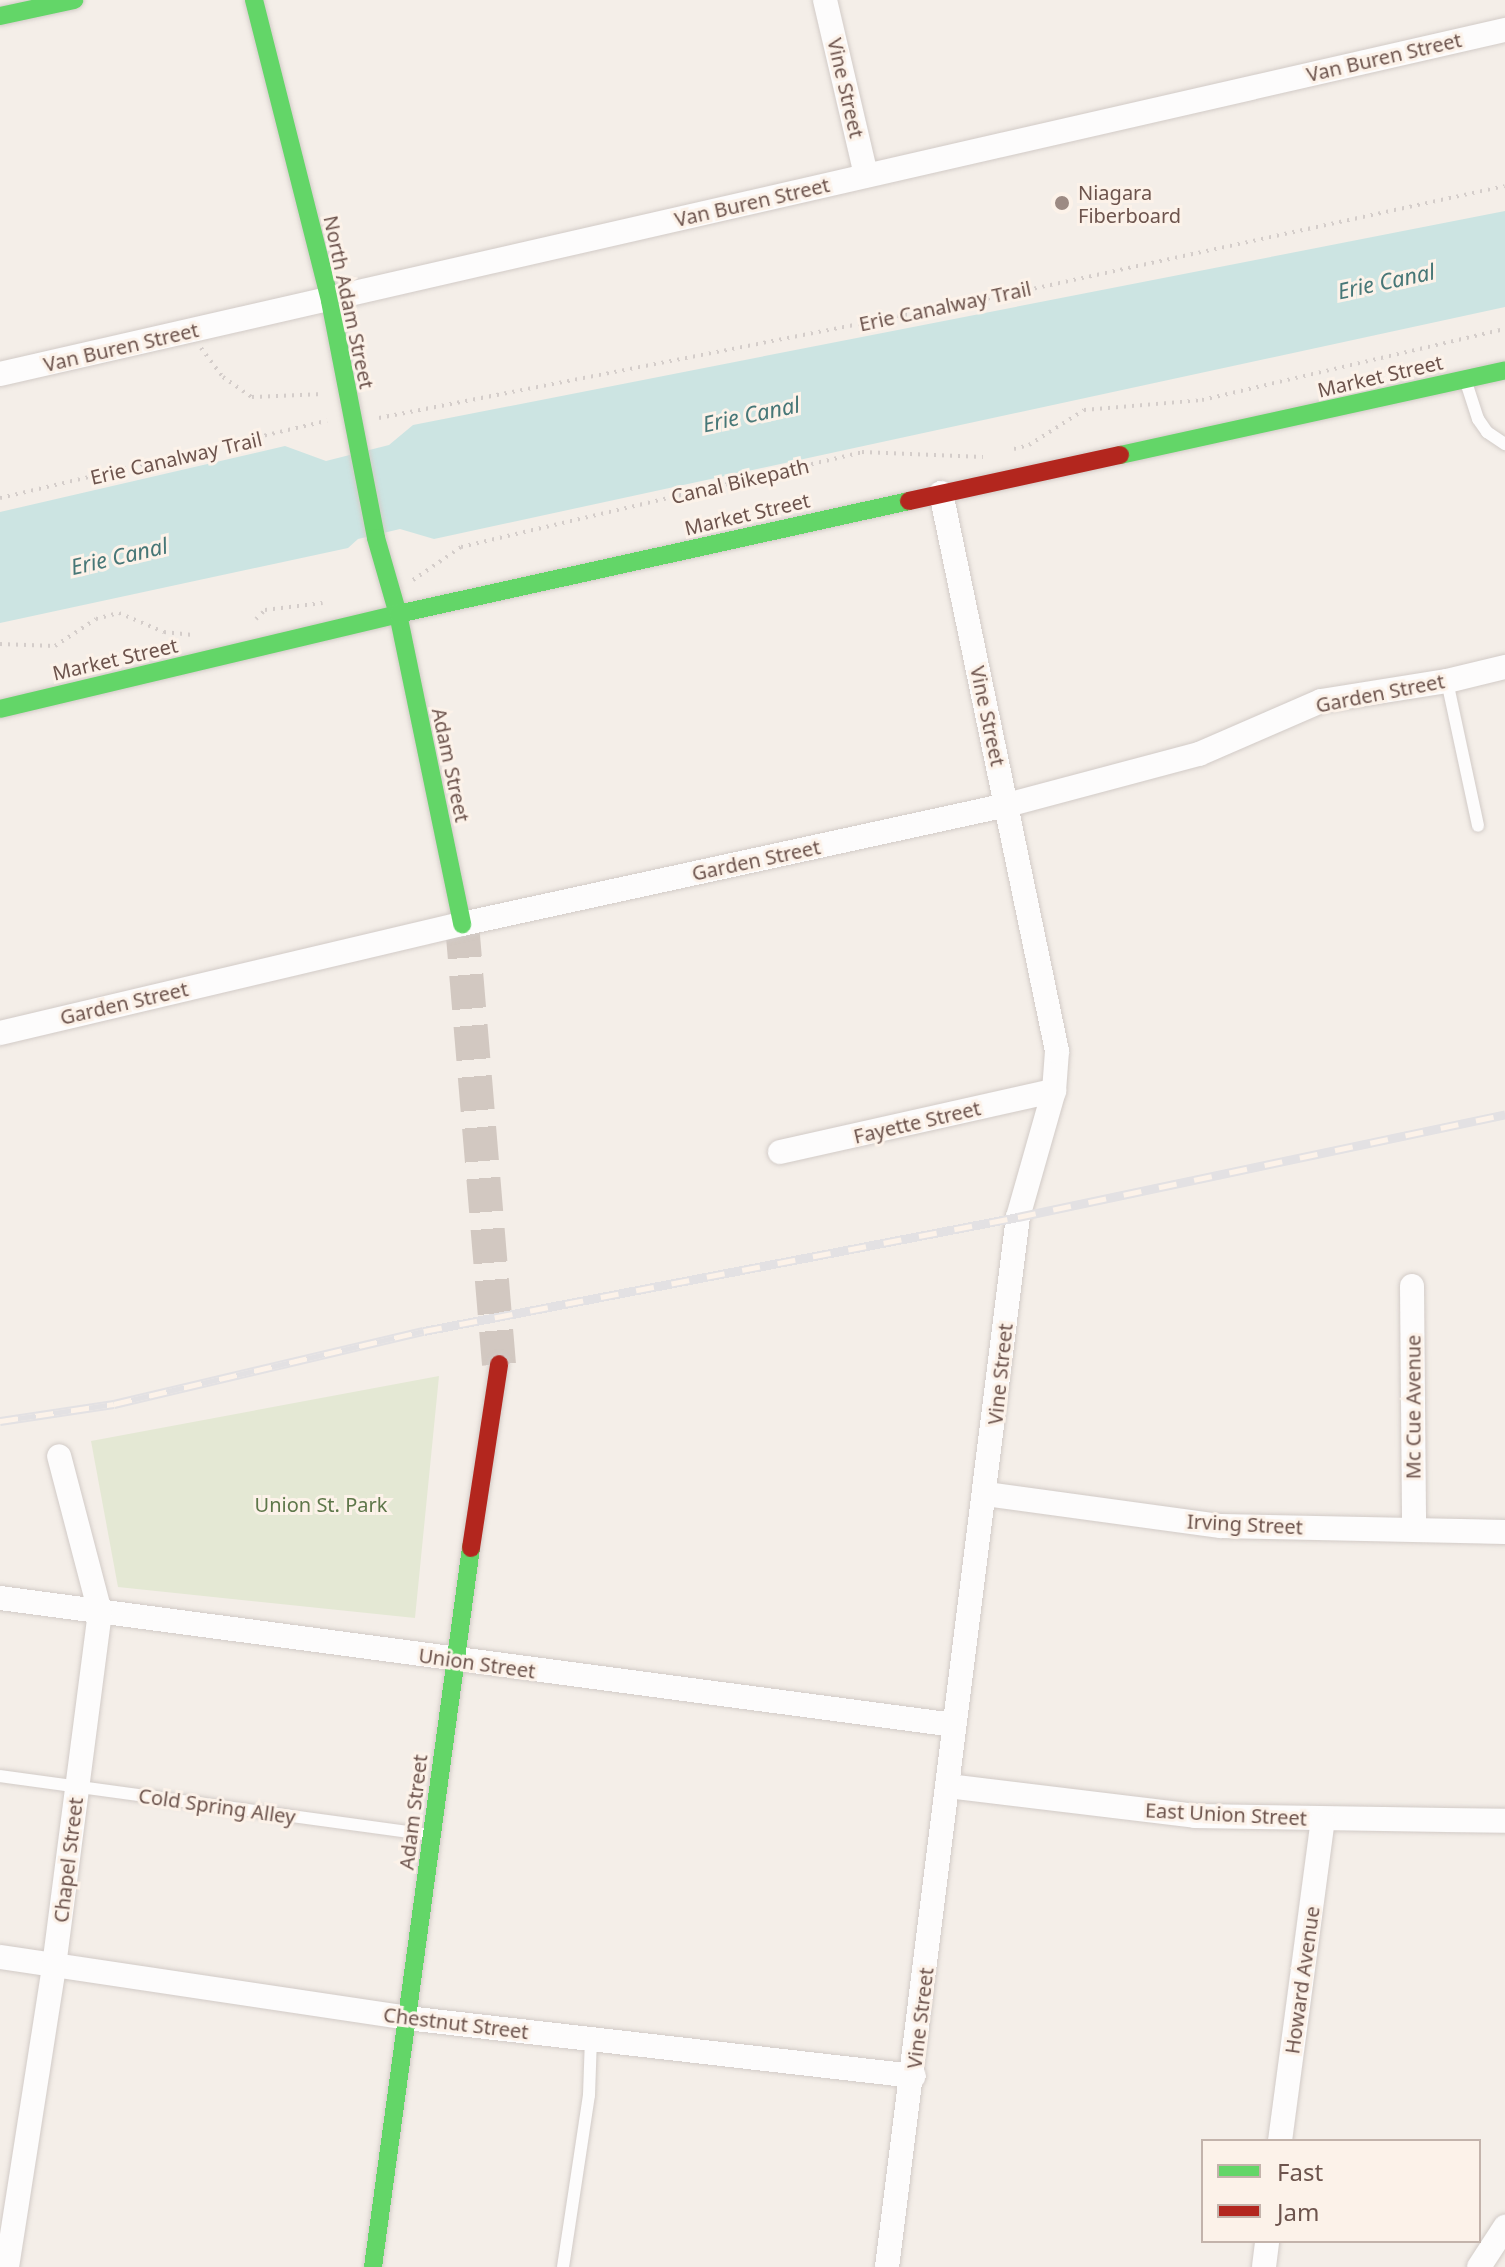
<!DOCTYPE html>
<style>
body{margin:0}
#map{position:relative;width:1505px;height:2267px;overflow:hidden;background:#f4eee8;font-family:"Noto Sans",sans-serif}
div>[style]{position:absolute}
.green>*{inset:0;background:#e4e8d4}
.water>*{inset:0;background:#cce4e2}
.secondary-tunnel>*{height:34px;margin-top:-17px;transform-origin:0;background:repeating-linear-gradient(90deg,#d2c8c1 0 34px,transparent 0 51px)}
.path>*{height:4px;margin-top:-2px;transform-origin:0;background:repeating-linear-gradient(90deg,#d4cdca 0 2px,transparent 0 8px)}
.roads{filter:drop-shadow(0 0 2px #d2cbc7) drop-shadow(0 0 2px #d2cbc7)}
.lane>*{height:12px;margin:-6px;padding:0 6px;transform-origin:6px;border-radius:6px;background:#fdfcfc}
.street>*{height:24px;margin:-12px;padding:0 12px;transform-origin:12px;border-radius:12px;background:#fdfcfc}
.fast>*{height:18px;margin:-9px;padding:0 9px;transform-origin:9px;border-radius:9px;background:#63d668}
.jam>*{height:18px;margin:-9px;padding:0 9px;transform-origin:9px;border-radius:9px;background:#b3261e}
.rail>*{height:9px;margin-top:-4.5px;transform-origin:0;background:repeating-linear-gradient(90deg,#fcf2e9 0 18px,#e3e1e3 0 36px);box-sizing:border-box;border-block:2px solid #e3e1e3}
.dots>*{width:22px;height:22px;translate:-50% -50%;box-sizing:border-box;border:4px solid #fcf2e9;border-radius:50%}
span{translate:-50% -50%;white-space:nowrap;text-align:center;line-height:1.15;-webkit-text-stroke:6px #fcf2e9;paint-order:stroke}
.street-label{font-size:20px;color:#6d544d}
.poi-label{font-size:20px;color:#6d544d}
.left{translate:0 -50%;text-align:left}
.park-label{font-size:20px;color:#5e774a}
.water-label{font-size:22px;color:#477777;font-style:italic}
.legend{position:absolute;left:1201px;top:2139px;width:280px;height:104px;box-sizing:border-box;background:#fcf2e9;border:2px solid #c3b3ab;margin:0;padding:10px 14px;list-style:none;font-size:24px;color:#6d544d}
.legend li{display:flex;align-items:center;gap:16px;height:40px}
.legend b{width:40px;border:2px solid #c3b3ab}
</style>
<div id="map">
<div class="green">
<div style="clip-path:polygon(439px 1376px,415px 1618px,118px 1587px,91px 1441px)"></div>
</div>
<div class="water">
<div style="clip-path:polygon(1505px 211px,1505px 307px,434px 539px,400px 529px,358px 539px,348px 548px,0 623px,0 512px,285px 446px,326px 461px,389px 445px,413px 425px)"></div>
</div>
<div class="secondary-tunnel">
<div style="left:462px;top:924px;width:442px;rotate:85.2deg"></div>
</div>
<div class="path">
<div style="left:201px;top:348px;width:36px;rotate:53deg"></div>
<div style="left:223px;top:377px;width:35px;rotate:35deg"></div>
<div style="left:252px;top:397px;width:71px;rotate:-2.4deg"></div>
<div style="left:379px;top:418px;width:604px;rotate:-11.07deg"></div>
<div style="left:972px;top:302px;width:545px;rotate:-12.28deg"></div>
<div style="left:1014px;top:449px;width:16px;rotate:-15deg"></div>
<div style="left:1029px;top:445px;width:65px;rotate:-32.5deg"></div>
<div style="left:1084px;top:410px;width:118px;rotate:-4.8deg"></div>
<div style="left:1202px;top:400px;width:311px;rotate:-13.2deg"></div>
<div style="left:0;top:498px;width:336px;rotate:-13.3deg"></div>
<div style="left:413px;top:580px;width:58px;rotate:-34.5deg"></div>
<div style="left:461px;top:547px;width:412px;rotate:-13.3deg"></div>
<div style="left:862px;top:452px;width:121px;rotate:2.4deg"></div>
<div style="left:256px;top:619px;width:13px;rotate:-45deg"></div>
<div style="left:265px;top:610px;width:58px;rotate:-6.9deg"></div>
<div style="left:0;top:644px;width:55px;rotate:2.1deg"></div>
<div style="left:55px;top:646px;width:49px;rotate:-33.4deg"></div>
<div style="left:96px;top:619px;width:24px;rotate:-15deg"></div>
<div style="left:119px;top:613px;width:49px;rotate:22.9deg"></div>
<div style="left:164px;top:632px;width:29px;rotate:6deg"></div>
</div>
<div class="roads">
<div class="lane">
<div style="left:1466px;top:382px;width:39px;rotate:72deg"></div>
<div style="left:1478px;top:419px;width:16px;rotate:55deg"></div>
<div style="left:1487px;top:432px;width:22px;rotate:34deg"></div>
<div style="left:1447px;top:681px;width:148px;rotate:77.9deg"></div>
<div style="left:0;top:1776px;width:433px;rotate:7.8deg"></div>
<div style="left:563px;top:2267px;width:174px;rotate:-81.4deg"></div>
<div style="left:589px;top:2095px;width:56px;rotate:-88deg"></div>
</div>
<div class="street">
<div style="left:825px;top:0;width:180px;rotate:76.8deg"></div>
<div style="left:0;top:374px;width:1544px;rotate:-12.88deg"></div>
<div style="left:0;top:1033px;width:475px;rotate:-13.3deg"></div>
<div style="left:462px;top:924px;width:558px;rotate:-12.32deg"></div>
<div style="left:1007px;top:805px;width:199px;rotate:-14.9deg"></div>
<div style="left:1199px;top:754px;width:133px;rotate:-23.5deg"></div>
<div style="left:1321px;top:701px;width:128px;rotate:-9deg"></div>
<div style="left:1447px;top:681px;width:60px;rotate:-13.6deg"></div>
<div style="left:780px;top:1152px;width:281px;rotate:-12.6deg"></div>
<div style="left:1412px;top:1286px;width:242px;rotate:89.5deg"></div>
<div style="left:986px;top:1494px;width:237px;rotate:7.8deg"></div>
<div style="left:1221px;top:1526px;width:284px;rotate:1.2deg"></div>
<div style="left:0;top:1598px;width:962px;rotate:7.58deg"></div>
<div style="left:948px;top:1786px;width:249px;rotate:6.9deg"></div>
<div style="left:1195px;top:1816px;width:310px;rotate:0.9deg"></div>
<div style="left:0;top:1957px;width:412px;rotate:8.5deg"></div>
<div style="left:407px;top:2018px;width:510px;rotate:6.53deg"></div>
<div style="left:1280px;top:2141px;width:324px;rotate:-82.4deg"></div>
<div style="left:7px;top:2267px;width:305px;rotate:-81.1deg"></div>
<div style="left:54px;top:1966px;width:357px;rotate:-82.6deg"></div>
<div style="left:100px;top:1612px;width:161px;rotate:-104.7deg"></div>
<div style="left:887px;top:2267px;width:1058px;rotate:-82.89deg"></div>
<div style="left:1018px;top:1217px;width:131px;rotate:-74.1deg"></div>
<div style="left:1054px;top:1091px;width:40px;rotate:-85.7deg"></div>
<div style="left:1057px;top:1051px;width:570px;rotate:-101.74deg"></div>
<div style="left:1264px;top:2267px;width:26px;rotate:-83deg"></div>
<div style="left:1479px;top:2267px;width:48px;rotate:-57deg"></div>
</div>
<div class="fast">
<div style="left:254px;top:0;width:310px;rotate:75.8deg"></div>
<div style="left:330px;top:301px;width:241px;rotate:79deg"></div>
<div style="left:376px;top:538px;width:79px;rotate:73.9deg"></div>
<div style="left:398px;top:614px;width:317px;rotate:78.3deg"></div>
<div style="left:0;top:16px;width:76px;rotate:-12.2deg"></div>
<div style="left:1120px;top:455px;width:394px;rotate:-12.4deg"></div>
<div style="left:0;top:709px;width:409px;rotate:-13.4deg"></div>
<div style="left:398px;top:614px;width:523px;rotate:-12.47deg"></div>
<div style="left:373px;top:2267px;width:726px;rotate:-82.24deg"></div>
</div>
<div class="jam">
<div style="left:909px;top:501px;width:216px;rotate:-12.3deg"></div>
<div style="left:471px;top:1548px;width:186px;rotate:-81.3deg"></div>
</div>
</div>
<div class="rail">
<div style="left:0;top:1421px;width:115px;rotate:-8.5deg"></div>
<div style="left:114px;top:1404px;width:318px;rotate:-13.3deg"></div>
<div style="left:424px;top:1331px;width:605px;rotate:-10.86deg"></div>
<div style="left:1018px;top:1217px;width:498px;rotate:-11.9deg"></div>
</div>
<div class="dots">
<div style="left:1062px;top:203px;background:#9c8a83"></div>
</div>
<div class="street-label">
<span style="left:1384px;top:57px;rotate:-13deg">Van Buren Street</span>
<span style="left:846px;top:88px;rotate:77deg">Vine Street</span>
<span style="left:752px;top:202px;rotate:-13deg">Van Buren Street</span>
<span style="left:349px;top:302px;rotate:78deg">North Adam Street</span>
<span style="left:945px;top:306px;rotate:-12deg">Erie Canalway Trail</span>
<span style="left:121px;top:347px;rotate:-13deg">Van Buren Street</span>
<span style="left:1380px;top:376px;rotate:-13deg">Market Street</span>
<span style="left:176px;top:458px;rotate:-13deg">Erie Canalway Trail</span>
<span style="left:740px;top:481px;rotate:-13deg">Canal Bikepath</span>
<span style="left:747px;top:514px;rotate:-13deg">Market Street</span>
<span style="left:115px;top:659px;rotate:-13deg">Market Street</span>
<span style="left:1380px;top:693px;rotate:-11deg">Garden Street</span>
<span style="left:988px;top:716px;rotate:78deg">Vine Street</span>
<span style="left:451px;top:765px;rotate:78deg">Adam Street</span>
<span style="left:756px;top:860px;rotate:-12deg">Garden Street</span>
<span style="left:124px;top:1003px;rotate:-13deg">Garden Street</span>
<span style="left:917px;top:1122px;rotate:-13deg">Fayette Street</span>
<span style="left:1000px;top:1374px;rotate:-84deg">Vine Street</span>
<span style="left:1413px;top:1407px;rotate:-90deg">Mc Cue Avenue</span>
<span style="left:1245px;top:1524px;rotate:3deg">Irving Street</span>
<span style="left:477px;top:1663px;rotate:8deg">Union Street</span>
<span style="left:217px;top:1806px;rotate:8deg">Cold Spring Alley</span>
<span style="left:413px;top:1812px;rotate:-83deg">Adam Street</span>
<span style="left:1226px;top:1814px;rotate:3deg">East Union Street</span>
<span style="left:68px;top:1860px;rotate:-83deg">Chapel Street</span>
<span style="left:1302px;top:1980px;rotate:-82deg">Howard Avenue</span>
<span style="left:920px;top:2018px;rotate:-83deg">Vine Street</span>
<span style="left:456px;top:2023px;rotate:7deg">Chestnut Street</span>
</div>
<div class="poi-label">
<span class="left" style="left:1078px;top:204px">Niagara<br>Fiberboard</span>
</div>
<div class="park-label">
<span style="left:321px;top:1504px">Union St. Park</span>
</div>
<div class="water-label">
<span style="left:1386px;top:281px;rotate:-12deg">Erie Canal</span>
<span style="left:751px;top:414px;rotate:-12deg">Erie Canal</span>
<span style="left:119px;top:556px;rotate:-13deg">Erie Canal</span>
</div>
<ul class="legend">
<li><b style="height:10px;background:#63d668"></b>Fast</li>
<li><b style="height:10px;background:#b3261e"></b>Jam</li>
</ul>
</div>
